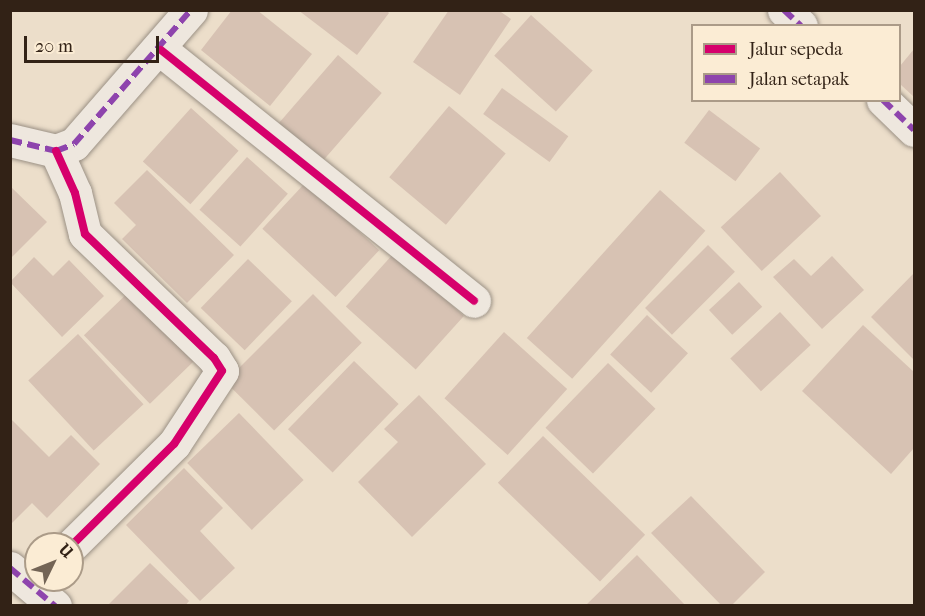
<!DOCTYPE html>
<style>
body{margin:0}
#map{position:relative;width:925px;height:616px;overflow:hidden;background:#ecdeca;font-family:"IM FELL French Canon",serif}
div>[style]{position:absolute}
.building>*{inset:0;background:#d7c2b3;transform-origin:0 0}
.roads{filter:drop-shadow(0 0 2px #9b9185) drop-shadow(0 0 2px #9b9185)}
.street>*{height:33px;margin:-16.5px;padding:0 16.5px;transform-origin:16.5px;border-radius:16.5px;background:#eee7de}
.quiet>*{height:6px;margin-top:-3px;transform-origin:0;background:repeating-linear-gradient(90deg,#8e44ad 0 12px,transparent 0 18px)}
.cycleway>*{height:8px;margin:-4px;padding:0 4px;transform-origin:4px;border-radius:4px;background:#d6006c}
span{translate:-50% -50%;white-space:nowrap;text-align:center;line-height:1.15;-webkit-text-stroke:4.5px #fbecd4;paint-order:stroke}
.frame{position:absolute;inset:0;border:12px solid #322216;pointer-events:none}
.legend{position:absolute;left:691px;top:24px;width:210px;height:78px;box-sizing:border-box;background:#fbecd4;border:2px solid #ab9b88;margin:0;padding:8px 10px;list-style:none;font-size:18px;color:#322216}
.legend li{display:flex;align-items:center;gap:12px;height:30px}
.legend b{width:30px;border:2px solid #ab9b88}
.north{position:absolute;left:24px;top:532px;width:60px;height:60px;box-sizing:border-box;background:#fbecd4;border:2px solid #ab9b88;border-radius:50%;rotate:47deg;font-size:16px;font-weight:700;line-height:24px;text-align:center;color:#322216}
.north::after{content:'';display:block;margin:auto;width:21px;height:27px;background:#736455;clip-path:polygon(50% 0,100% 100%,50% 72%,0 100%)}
.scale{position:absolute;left:24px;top:36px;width:135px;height:27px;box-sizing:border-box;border:3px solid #322216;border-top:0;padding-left:8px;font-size:18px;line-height:21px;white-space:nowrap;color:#322216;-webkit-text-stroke:4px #fbecd4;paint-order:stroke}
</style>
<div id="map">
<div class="building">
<div style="clip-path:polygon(232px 10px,257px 10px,312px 54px,270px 106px,201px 50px)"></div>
<div style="clip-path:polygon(298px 10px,386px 10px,389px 13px,357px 55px)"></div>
<div style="clip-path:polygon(449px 10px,498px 10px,511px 19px,460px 95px,413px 62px)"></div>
<div style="left:531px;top:15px;width:83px;height:55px;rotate:42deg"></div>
<div style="clip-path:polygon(914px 49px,914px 97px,900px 84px,900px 66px)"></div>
<div style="left:338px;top:55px;width:58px;height:90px;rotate:41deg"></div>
<div style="left:502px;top:88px;width:82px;height:32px;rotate:36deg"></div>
<div style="left:449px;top:106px;width:74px;height:93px;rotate:40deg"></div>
<div style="left:191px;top:108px;width:64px;height:72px;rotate:42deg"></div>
<div style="left:709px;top:110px;width:64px;height:41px;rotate:37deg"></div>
<div style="left:247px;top:157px;width:55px;height:71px;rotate:42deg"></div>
<div style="clip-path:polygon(147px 170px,234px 255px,187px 303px,122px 239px,136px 225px,114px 203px)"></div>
<div style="left:780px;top:172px;width:60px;height:81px;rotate:47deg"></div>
<div style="left:306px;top:182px;width:100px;height:64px;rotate:43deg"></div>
<div style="clip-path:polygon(10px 186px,47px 222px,10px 259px)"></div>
<div style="left:660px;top:190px;width:61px;height:199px;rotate:42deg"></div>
<div style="left:708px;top:245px;width:38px;height:89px;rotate:45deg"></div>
<div style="left:394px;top:253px;width:94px;height:72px;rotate:42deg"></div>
<div style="clip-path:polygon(832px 256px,864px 290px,822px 329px,773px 277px,794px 259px,811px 276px)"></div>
<div style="clip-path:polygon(34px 257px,53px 276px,69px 260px,104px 296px,62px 337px,10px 282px)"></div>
<div style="left:248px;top:259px;width:61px;height:68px;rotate:44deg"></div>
<div style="clip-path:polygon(914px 273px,914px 360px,871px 317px)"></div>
<div style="left:739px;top:282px;width:34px;height:41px;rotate:47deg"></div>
<div style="left:135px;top:286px;width:95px;height:71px;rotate:46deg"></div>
<div style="left:313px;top:294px;width:69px;height:124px;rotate:45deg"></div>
<div style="left:780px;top:312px;width:45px;height:68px;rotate:47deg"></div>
<div style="left:647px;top:315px;width:56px;height:54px;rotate:43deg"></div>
<div style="clip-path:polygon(863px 325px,914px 372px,914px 448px,891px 474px,802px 391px)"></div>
<div style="left:504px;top:332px;width:85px;height:89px;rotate:42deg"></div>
<div style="left:78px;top:334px;width:96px;height:68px;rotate:47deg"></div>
<div style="left:354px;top:361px;width:62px;height:95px;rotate:44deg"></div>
<div style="left:608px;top:363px;width:66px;height:90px;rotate:44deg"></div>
<div style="clip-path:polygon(419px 395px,486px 464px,412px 537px,358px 482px,398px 442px,384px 429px)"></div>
<div style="left:239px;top:413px;width:93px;height:72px;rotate:46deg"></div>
<div style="clip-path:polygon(10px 418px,49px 457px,71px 435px,100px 464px,47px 518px,32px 503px,10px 525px)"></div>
<div style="left:543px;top:436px;width:142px;height:65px;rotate:44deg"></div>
<div style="clip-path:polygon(184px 468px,223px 508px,200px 531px,235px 568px,200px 601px,126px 525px)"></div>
<div style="clip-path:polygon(691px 496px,765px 572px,731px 606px,722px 606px,651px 533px)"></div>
<div style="clip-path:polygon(637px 555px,686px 606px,585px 606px)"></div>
<div style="clip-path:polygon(150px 563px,189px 601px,185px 606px,107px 606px)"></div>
</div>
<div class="roads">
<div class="street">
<div style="left:784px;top:10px;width:23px;rotate:43deg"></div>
<div style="left:161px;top:50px;width:401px;rotate:38.7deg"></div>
<div style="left:883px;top:100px;width:43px;rotate:44.1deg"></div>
<div style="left:10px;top:140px;width:47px;rotate:13.4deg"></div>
<div style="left:56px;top:151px;width:19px;rotate:-21deg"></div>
<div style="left:74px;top:144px;width:178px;rotate:-48.9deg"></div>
<div style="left:56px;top:151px;width:46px;rotate:65.7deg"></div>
<div style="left:75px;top:193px;width:42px;rotate:76.3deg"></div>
<div style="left:85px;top:234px;width:179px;rotate:43.9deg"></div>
<div style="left:214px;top:358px;width:15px;rotate:58deg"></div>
<div style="left:222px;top:371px;width:87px;rotate:123.3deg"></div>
<div style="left:174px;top:444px;width:144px;rotate:135.3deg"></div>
<div style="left:10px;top:568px;width:59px;rotate:40.2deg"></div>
</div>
</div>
<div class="quiet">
<div style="left:784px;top:10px;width:23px;rotate:43deg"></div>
<div style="left:883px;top:100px;width:43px;rotate:44.1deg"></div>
<div style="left:10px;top:140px;width:47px;rotate:13.4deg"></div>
<div style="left:56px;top:151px;width:19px;rotate:-21deg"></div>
<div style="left:74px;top:144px;width:178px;rotate:-48.9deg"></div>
<div style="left:10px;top:568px;width:59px;rotate:40.2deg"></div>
</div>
<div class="cycleway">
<div style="left:161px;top:50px;width:401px;rotate:38.7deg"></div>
<div style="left:56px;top:151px;width:46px;rotate:65.7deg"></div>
<div style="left:75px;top:193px;width:42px;rotate:76.3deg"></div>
<div style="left:85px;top:234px;width:179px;rotate:43.9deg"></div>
<div style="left:214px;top:358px;width:15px;rotate:58deg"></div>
<div style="left:222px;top:371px;width:87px;rotate:123.3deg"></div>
<div style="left:174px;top:444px;width:144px;rotate:135.3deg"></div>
</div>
<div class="frame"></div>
<ul class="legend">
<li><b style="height:8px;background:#d6006c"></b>Jalur sepeda</li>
<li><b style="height:8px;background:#8e44ad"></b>Jalan setapak</li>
</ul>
<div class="north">U</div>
<div class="scale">20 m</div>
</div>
